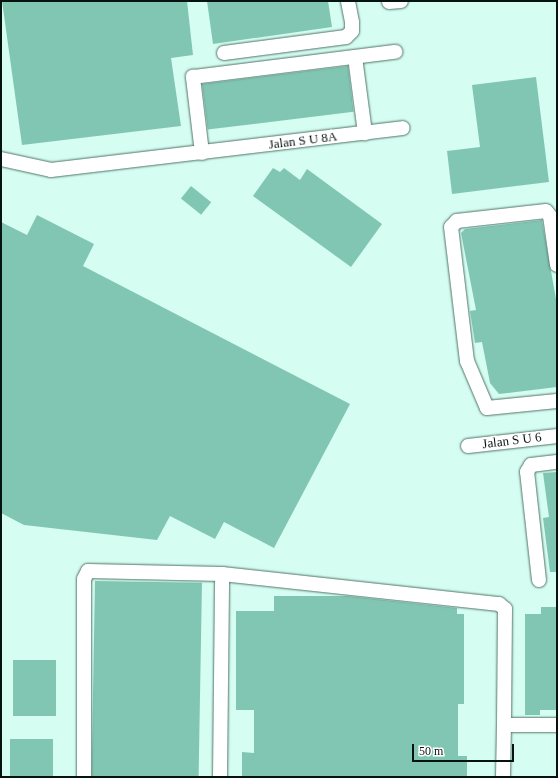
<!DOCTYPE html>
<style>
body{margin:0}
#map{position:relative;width:558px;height:778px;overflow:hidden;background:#d5fdf1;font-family:Georgia,serif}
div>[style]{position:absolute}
.building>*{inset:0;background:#81c6b3;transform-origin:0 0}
.roads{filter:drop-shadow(0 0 1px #51746a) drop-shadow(0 0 1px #51746a)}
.minor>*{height:14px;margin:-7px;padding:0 7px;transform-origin:7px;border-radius:7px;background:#fff}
span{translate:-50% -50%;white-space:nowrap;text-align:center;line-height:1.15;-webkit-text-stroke:3.5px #fff;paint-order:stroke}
.street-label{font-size:13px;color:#061410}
.frame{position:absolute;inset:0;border:2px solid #061410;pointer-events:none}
.scale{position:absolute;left:412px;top:744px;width:102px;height:18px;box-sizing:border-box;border:2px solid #061410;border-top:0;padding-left:5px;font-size:12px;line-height:14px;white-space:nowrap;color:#061410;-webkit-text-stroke:3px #fff;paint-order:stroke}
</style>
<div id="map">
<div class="building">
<div style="clip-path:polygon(2px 1px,187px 1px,193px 55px,171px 58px,181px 126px,22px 145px)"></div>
<div style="clip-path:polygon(207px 1px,328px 1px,332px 27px,213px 44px)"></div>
<div style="left:348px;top:66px;width:46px;height:147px;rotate:83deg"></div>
<div style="clip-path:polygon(536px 77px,549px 182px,452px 194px,447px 151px,480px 147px,472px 85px)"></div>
<div style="clip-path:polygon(273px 168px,280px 172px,284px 168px,300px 180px,307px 169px,382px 224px,351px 267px,253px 196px)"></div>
<div style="left:191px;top:186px;width:26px;height:16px;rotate:39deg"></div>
<div style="clip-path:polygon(37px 215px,94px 244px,83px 266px,350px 404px,274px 548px,224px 522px,215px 539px,170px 516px,157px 540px,24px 525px,1px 513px,1px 222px,27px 235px)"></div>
<div style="clip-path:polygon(542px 220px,557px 305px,557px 387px,499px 394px,490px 383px,482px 342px,475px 343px,470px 311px,476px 310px,461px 233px,465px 229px)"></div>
<div style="clip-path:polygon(557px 472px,557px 572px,550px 572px,543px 518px,549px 517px,543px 473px)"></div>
<div style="left:95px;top:581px;width:107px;height:196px;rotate:1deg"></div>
<div style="clip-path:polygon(274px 596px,348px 596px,457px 608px,457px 614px,464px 614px,464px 704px,458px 704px,458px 756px,467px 756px,467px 777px,242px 777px,242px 752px,254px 753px,254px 710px,236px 710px,236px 611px,274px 611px)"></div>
<div style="clip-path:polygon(541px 607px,557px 607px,557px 710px,540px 710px,540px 715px,525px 715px,525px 614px,541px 614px)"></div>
<div style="left:13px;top:660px;width:43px;height:56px"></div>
<div style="left:10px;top:739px;width:43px;height:38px"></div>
</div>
<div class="roads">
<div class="minor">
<div style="left:389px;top:2px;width:12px;rotate:-5deg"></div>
<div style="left:224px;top:53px;width:123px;rotate:-7.5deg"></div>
<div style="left:346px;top:37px;width:8px;rotate:-45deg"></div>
<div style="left:352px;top:31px;width:9px;rotate:-90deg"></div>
<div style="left:352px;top:22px;width:21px;rotate:-101deg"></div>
<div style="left:355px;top:57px;width:77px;rotate:82.5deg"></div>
<div style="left:202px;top:153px;width:77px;rotate:-96.8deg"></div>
<div style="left:193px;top:77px;width:204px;rotate:-7.1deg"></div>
<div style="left:1px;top:159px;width:51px;rotate:12.4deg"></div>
<div style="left:51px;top:170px;width:354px;rotate:-6.8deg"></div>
<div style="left:557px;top:265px;width:49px;rotate:-98.1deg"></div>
<div style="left:550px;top:216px;width:6px;rotate:-129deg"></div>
<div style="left:546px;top:211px;width:90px;rotate:173.6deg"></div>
<div style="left:457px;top:221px;width:8px;rotate:135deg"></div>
<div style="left:451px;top:227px;width:135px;rotate:83.2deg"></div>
<div style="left:467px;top:361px;width:51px;rotate:66.9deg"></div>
<div style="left:487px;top:408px;width:70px;rotate:-5.7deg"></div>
<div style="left:468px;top:446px;width:90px;rotate:-6.4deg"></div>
<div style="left:539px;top:580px;width:109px;rotate:-96.3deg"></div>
<div style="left:527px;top:472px;width:8px;rotate:-60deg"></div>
<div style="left:531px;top:465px;width:26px;rotate:-7deg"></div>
<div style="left:84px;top:777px;width:198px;rotate:-90deg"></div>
<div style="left:84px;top:579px;width:9px;rotate:-63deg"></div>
<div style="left:88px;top:571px;width:134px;rotate:1.3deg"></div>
<div style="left:222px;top:574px;width:279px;rotate:6.2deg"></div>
<div style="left:499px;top:604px;width:8px;rotate:40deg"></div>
<div style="left:505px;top:609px;width:116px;rotate:90.5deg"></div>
<div style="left:504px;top:725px;width:53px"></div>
<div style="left:220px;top:777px;width:203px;rotate:-89.4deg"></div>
<div style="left:503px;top:777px;width:52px;rotate:-88.9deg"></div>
</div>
</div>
<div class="street-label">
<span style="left:303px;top:141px;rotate:-7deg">Jalan S U 8A</span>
<span style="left:512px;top:441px;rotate:-7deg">Jalan S U 6</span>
</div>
<div class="frame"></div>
<div class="scale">50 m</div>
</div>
